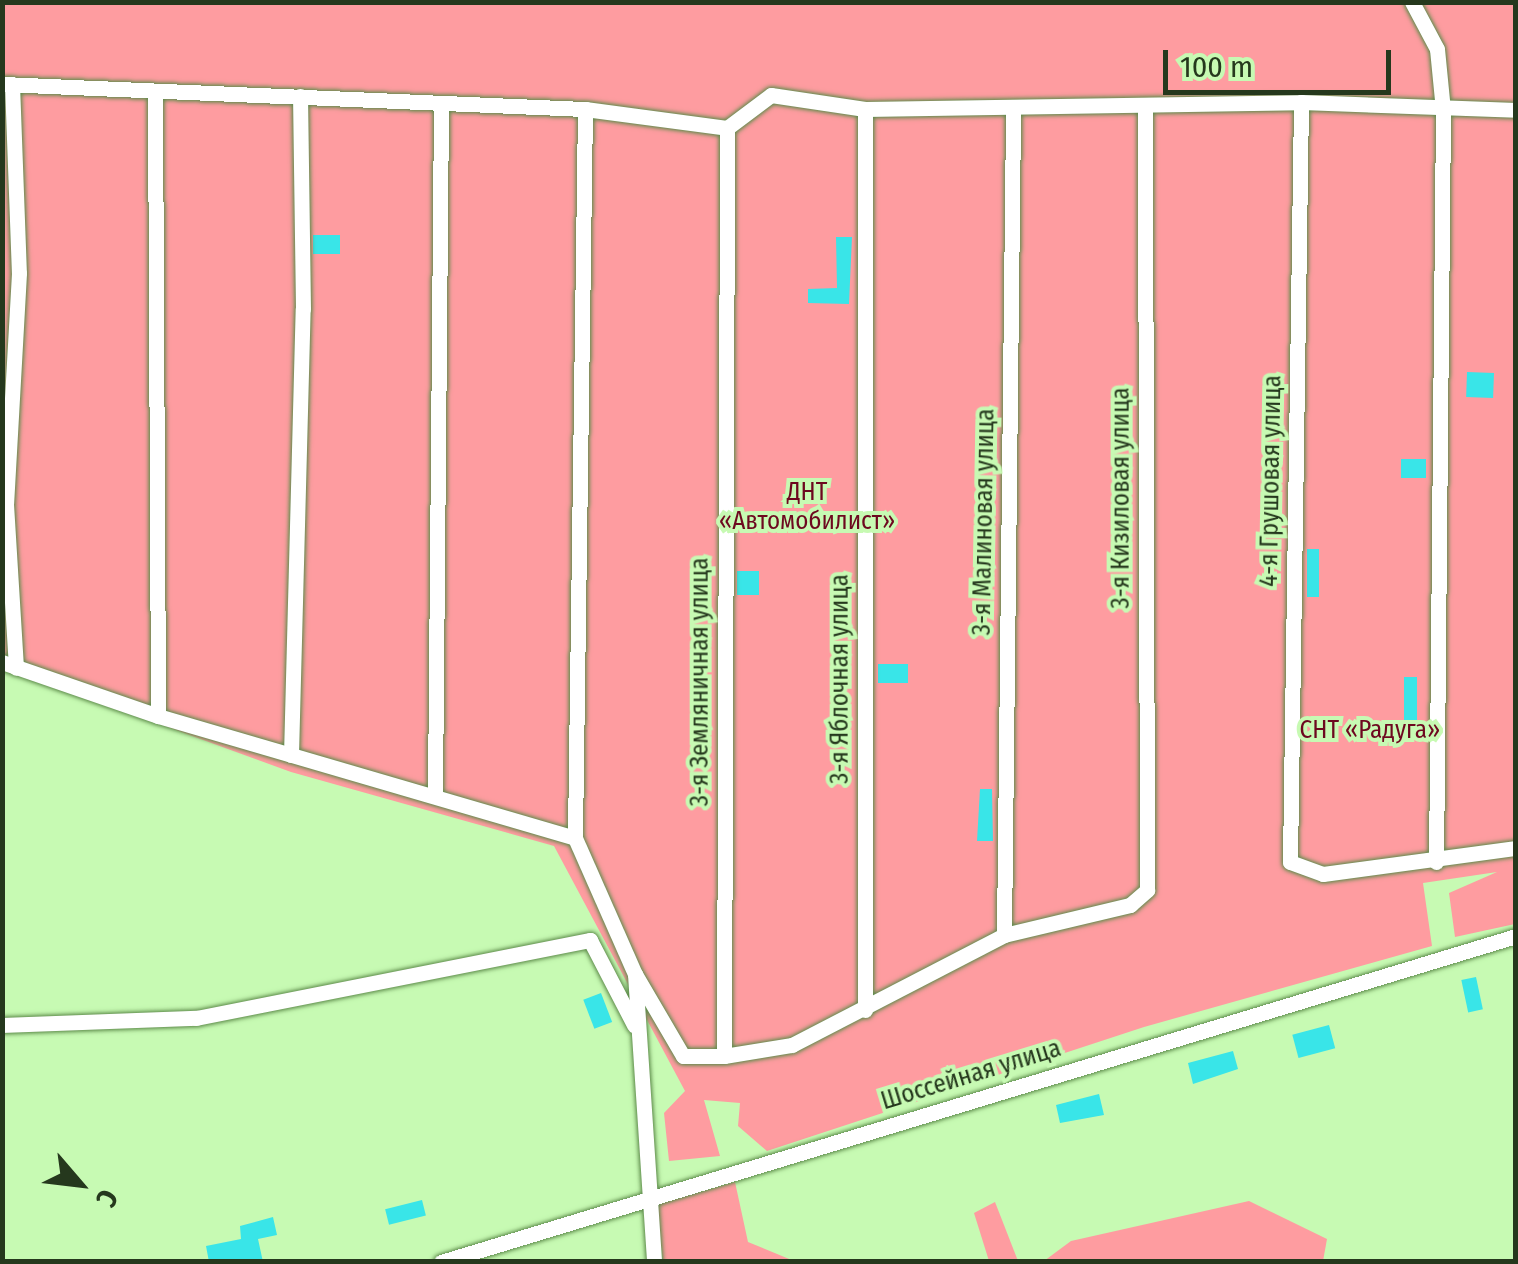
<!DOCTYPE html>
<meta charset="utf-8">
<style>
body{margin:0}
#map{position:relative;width:1518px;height:1264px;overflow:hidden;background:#c7fab3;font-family:"Fira Sans Condensed",sans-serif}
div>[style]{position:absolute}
.green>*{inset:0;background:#fe9ca0}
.building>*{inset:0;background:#39e5e8;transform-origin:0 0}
.roads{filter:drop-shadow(0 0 2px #5d8b4a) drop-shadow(0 0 2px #5d8b4a)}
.street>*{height:15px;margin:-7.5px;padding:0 7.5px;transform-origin:7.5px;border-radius:7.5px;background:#fff}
span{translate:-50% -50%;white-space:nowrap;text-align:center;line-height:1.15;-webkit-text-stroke:8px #c7fab3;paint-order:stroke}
.street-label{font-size:25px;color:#25381d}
.park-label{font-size:25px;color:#6d081f}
.frame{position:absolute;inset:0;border:5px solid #25381d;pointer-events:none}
.north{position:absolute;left:30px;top:1134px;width:100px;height:100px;-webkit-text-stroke:8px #c7fab3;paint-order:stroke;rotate:118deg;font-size:28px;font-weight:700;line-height:40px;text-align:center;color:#25381d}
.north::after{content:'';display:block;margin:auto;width:35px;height:45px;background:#25381d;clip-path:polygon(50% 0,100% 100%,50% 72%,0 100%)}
.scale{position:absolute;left:1163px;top:50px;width:228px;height:45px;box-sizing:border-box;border:5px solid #25381d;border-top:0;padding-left:12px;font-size:30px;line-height:35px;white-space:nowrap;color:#25381d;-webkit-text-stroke:8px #c7fab3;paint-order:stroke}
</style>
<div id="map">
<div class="green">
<div style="clip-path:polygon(2px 3px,1515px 3px,1515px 924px,1455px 937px,1449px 893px,1497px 872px,1423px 883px,1432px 946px,1144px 1027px,767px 1151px,738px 1126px,740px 1103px,704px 1100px,720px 1156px,669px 1161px,664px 1113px,685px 1091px,554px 846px,291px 772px,3px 667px)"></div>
<div style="clip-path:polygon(735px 1182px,748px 1242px,794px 1261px,663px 1261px,656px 1205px)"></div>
<div style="clip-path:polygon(1249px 1201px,1327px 1239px,1323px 1261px,1044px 1261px,1071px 1241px)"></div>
<div style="clip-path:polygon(995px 1202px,1018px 1261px,989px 1261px,974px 1213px)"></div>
</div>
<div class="building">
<div style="left:340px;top:235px;width:19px;height:27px;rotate:90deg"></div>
<div style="clip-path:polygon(836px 237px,852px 237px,849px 304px,808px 303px,808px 289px,837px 288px)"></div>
<div style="left:1467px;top:372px;width:27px;height:25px;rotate:2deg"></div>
<div style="left:1426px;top:459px;width:19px;height:25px;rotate:90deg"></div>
<div style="left:1307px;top:549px;width:12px;height:48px"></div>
<div style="left:737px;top:571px;width:22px;height:24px"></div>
<div style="left:908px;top:664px;width:19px;height:30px;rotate:90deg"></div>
<div style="left:1404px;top:677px;width:13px;height:44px"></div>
<div style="clip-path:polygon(980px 789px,992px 789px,993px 841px,977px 841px)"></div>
<div style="left:1476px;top:977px;width:33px;height:15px;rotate:78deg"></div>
<div style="left:601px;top:993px;width:31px;height:19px;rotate:69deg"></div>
<div style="left:1329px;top:1025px;width:24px;height:38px;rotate:75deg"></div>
<div style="clip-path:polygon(1233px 1051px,1238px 1069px,1193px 1084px,1188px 1063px)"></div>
<div style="clip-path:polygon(1099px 1094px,1104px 1115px,1060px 1123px,1056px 1105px)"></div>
<div style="left:422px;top:1200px;width:16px;height:38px;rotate:76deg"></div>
<div style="clip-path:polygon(273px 1217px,277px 1235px,258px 1239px,263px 1262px,209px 1262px,206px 1246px,241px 1239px,240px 1226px)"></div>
</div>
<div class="roads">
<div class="street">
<div style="left:1412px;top:2px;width:53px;rotate:62deg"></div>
<div style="left:1437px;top:49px;width:61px;rotate:84.4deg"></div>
<div style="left:1443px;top:110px;width:752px;rotate:90.53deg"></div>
<div style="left:2px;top:84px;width:584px;rotate:2.46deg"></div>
<div style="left:585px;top:109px;width:143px;rotate:7.6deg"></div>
<div style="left:727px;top:128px;width:55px;rotate:-36.9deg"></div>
<div style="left:771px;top:95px;width:95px;rotate:8.5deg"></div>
<div style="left:865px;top:109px;width:436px;rotate:-0.9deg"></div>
<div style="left:1301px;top:102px;width:215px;rotate:2.1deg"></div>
<div style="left:12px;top:84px;width:189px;rotate:87.9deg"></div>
<div style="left:19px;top:273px;width:231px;rotate:93.2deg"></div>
<div style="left:6px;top:504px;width:164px;rotate:86.5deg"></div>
<div style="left:155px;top:97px;width:619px;rotate:89.72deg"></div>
<div style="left:1301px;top:102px;width:760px;rotate:90.83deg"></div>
<div style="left:1290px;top:862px;width:35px;rotate:20deg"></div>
<div style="left:1323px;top:874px;width:195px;rotate:-7.7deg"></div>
<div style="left:585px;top:109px;width:729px;rotate:90.79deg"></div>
<div style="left:575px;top:838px;width:149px;rotate:66.2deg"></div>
<div style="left:635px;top:974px;width:289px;rotate:86.2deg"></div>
<div style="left:865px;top:109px;width:901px;rotate:90deg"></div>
<div style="left:2px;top:662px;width:165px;rotate:19.1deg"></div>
<div style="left:158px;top:716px;width:434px;rotate:16.3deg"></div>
<div style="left:291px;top:755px;width:446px;rotate:-88.5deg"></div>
<div style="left:303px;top:309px;width:213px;rotate:-90.8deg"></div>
<div style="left:435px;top:793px;width:690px;rotate:-89.5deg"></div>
<div style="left:1004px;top:935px;width:825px;rotate:-89.37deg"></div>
<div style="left:635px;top:974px;width:95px;rotate:59.7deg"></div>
<div style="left:683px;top:1056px;width:41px"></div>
<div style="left:724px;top:1056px;width:69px;rotate:-9.2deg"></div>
<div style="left:792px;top:1045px;width:239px;rotate:-27.4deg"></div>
<div style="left:1004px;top:935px;width:130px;rotate:-13.4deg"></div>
<div style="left:1130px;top:905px;width:23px;rotate:-41deg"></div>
<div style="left:1147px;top:890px;width:784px;rotate:-90.15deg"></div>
<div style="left:2px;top:1025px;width:194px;rotate:-2.1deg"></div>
<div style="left:196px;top:1018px;width:402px;rotate:-11.2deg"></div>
<div style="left:590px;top:940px;width:96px;rotate:62.6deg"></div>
<div style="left:724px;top:1056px;width:928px;rotate:-89.81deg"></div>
<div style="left:441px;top:1262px;width:1123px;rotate:-16.87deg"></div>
</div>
</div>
<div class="street-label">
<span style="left:1271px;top:481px;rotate:-89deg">4-я Грушовая улица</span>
<span style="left:1121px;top:498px;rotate:-90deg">3-я Кизиловая улица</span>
<span style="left:984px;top:522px;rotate:-89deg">3-я Малиновая улица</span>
<span style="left:840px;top:679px;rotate:-90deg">3-я Яблочная улица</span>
<span style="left:700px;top:682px;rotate:-90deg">3-я Земляничная улица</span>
<span style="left:971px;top:1075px;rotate:-17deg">Шоссейная улица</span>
</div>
<div class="park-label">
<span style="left:807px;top:507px">ДНТ<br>«Автомобилист»</span>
<span style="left:1370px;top:730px">СНТ «Радуга»</span>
</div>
<div class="frame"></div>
<div class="north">С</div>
<div class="scale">100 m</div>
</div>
